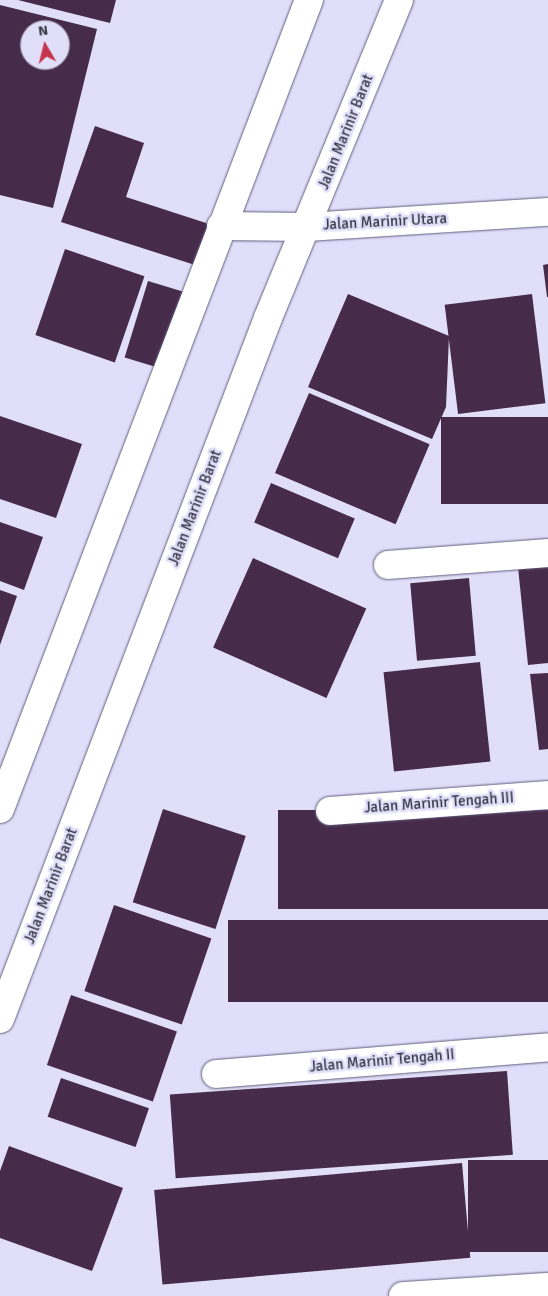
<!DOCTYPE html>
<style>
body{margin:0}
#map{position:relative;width:548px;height:1296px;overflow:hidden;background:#e1defa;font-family:Signika,sans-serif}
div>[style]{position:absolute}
.building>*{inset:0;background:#472b4b;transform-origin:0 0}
.roads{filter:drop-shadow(0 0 1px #625e7c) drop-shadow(0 0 1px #625e7c)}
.street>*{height:28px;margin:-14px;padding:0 14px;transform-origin:14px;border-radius:14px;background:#fff}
span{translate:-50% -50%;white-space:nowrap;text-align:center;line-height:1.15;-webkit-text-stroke:5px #e1defa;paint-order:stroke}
.street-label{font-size:15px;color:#373543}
.north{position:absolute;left:20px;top:20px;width:50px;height:50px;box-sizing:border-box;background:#e1defa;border:1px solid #9d9ab1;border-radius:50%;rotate:352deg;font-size:14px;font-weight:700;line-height:20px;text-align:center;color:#373543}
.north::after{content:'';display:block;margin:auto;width:18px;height:22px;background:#c5354c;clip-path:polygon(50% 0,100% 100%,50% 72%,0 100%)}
</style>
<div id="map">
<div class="building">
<div style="clip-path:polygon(18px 0,116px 0,110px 23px)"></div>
<div style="clip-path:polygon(evenodd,0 5px,97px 29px,53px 208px,0 195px,0 5px,30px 30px,60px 30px,60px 60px,30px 60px,30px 30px)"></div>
<div style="clip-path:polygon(95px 126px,144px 143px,126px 197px,209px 224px,195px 265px,61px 222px)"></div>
<div style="left:65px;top:249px;width:84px;height:91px;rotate:19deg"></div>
<div style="clip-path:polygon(548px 264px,548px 297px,547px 297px,543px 265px)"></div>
<div style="left:148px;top:281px;width:38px;height:80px;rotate:17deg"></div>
<div style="clip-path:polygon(348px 294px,449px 336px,446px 407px,432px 439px,308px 387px)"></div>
<div style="left:532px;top:294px;width:110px;height:88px;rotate:83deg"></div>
<div style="left:309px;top:393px;width:131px;height:87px;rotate:23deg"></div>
<div style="clip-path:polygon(0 416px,82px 444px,56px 518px,0 499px)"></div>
<div style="left:548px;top:417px;width:87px;height:107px;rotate:90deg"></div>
<div style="left:271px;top:483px;width:91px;height:43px;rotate:23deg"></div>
<div style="clip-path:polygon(0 522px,43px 537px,24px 590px,0 581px)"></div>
<div style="left:253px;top:558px;width:124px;height:98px;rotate:24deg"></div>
<div style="clip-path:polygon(548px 563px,548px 663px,528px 665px,518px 567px)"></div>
<div style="left:469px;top:578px;width:78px;height:59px;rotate:85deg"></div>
<div style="clip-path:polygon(0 590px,17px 596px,0 645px)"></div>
<div style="left:480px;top:662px;width:100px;height:97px;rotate:84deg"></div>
<div style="clip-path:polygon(548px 673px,548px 749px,539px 750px,530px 674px)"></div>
<div style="left:163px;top:809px;width:87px;height:98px;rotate:18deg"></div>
<div style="left:548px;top:810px;width:99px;height:270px;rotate:90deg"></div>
<div style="left:114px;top:905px;width:103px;height:91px;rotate:19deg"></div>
<div style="left:548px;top:920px;width:82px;height:320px;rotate:90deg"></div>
<div style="left:71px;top:995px;width:112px;height:74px;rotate:19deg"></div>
<div style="left:507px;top:1071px;width:84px;height:338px;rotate:86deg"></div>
<div style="left:61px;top:1078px;width:93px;height:41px;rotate:19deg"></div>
<div style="clip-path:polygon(9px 1146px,123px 1188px,92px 1271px,0 1238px,0 1171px)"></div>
<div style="left:548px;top:1160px;width:92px;height:80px;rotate:90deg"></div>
<div style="left:462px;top:1163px;width:95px;height:309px;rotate:85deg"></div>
</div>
<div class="roads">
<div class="street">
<div style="left:221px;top:226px;width:86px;rotate:0.7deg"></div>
<div style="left:307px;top:227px;width:241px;rotate:-3.6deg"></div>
<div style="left:388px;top:565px;width:160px;rotate:-4.3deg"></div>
<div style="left:0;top:809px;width:866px;rotate:-69.1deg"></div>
<div style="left:330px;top:811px;width:219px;rotate:-4.2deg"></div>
<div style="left:0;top:1019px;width:750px;rotate:-69.08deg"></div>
<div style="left:268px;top:318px;width:344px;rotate:-67.6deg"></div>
<div style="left:216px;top:1074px;width:333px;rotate:-4.6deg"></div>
<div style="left:403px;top:1296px;width:145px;rotate:-3.6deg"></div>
</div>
</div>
<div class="street-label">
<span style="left:346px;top:132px;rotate:-68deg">Jalan Marinir Barat</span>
<span style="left:385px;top:222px;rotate:-3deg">Jalan Marinir Utara</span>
<span style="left:195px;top:508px;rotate:-69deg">Jalan Marinir Barat</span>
<span style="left:439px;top:803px;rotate:-4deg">Jalan Marinir Tengah III</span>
<span style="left:51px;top:886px;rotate:-69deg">Jalan Marinir Barat</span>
<span style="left:382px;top:1061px;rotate:-5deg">Jalan Marinir Tengah II</span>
</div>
<div class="north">N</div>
</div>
